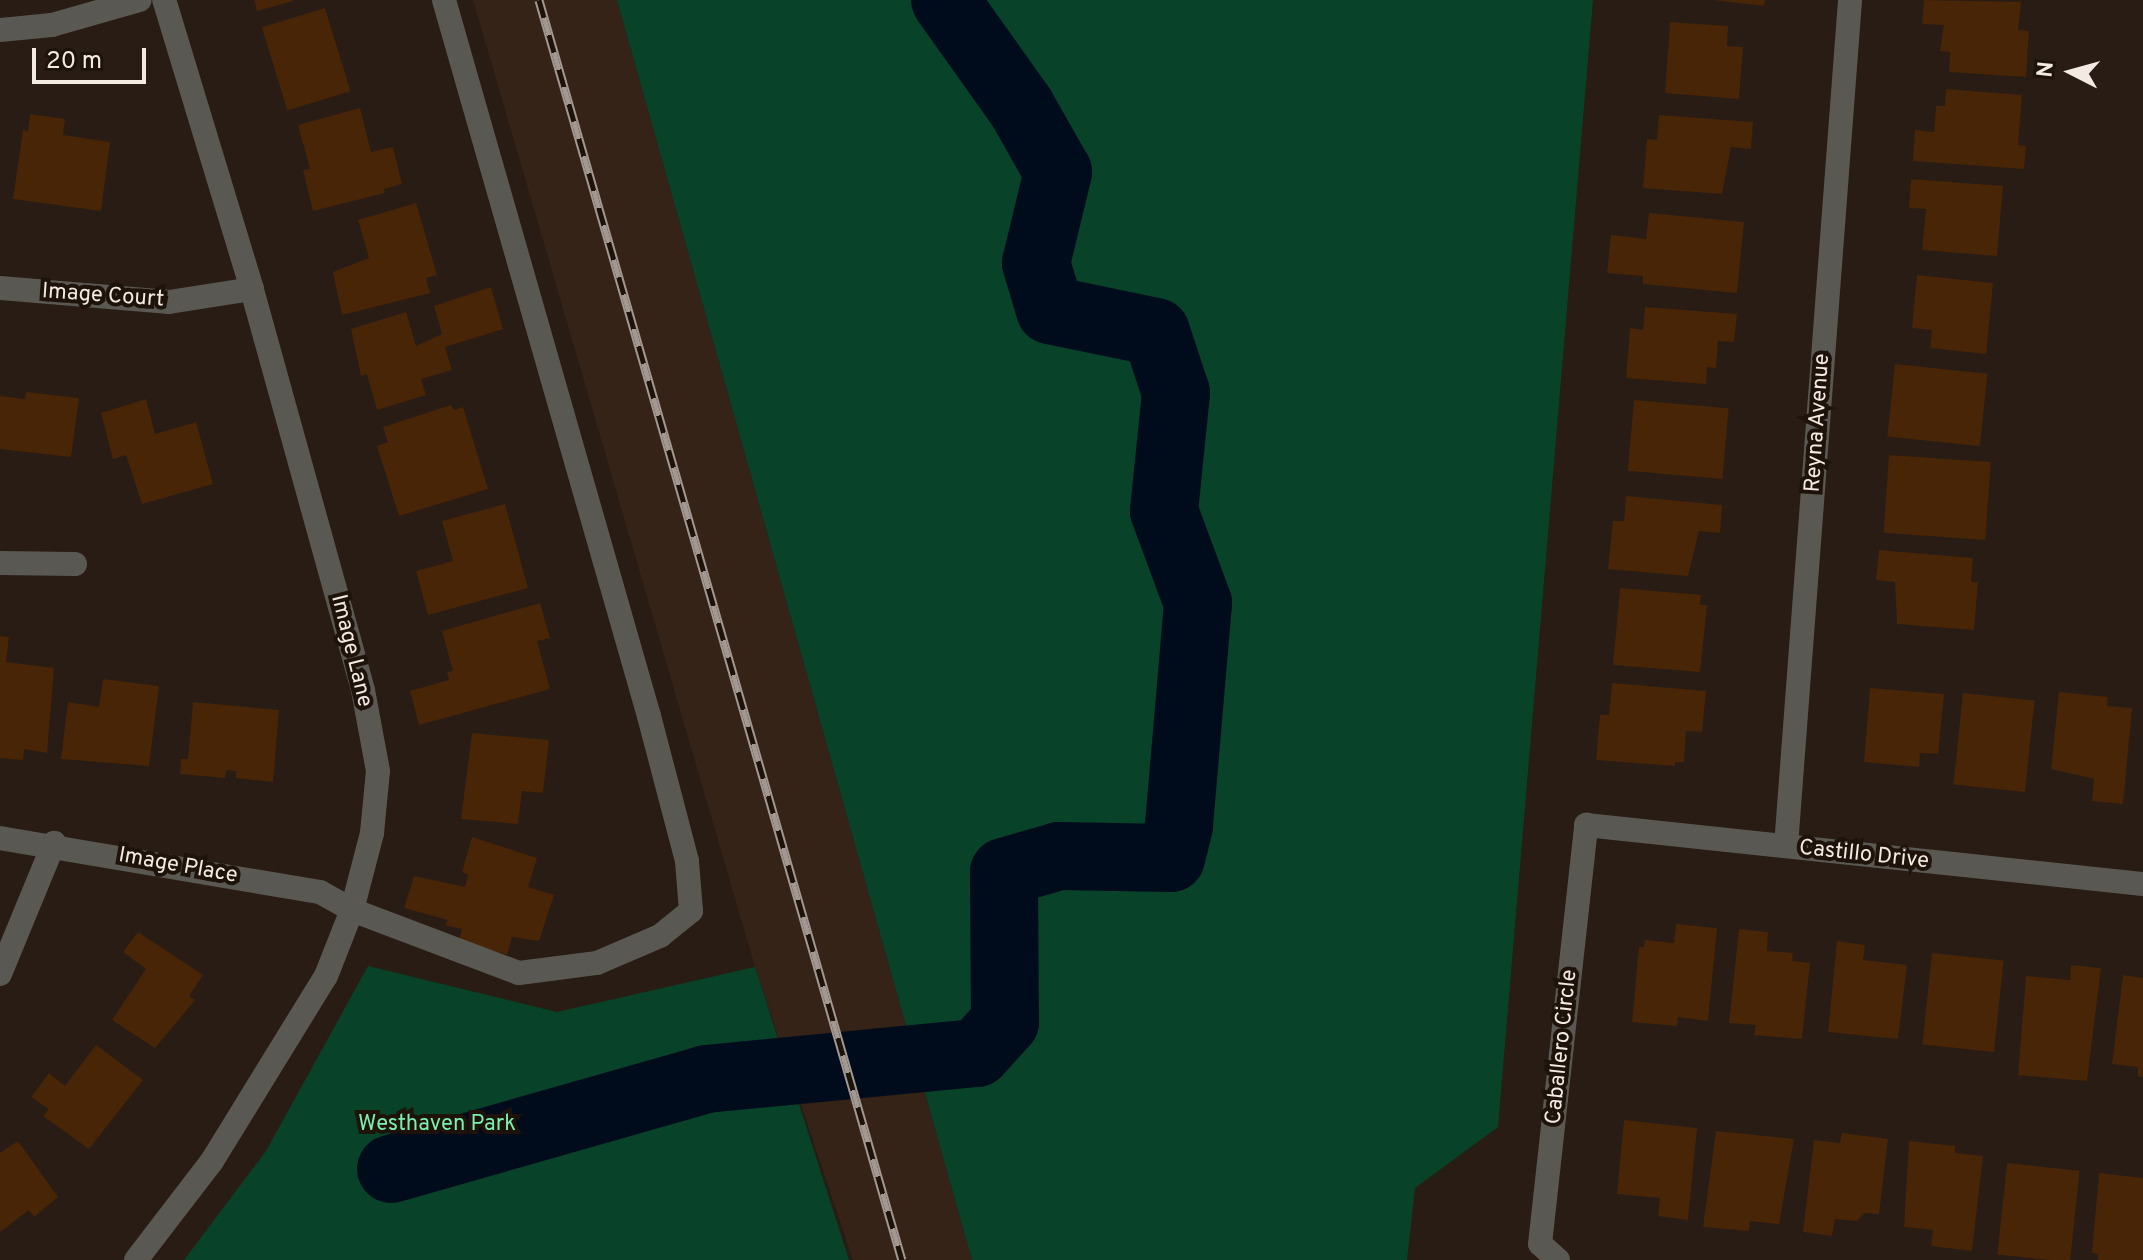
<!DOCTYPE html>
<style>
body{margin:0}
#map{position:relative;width:2143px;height:1260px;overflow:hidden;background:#281c14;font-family:Overpass,sans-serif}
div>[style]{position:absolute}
.built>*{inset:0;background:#352317}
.green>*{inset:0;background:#084228}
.river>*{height:68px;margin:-34px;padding:0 34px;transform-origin:34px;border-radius:34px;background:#000c1c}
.building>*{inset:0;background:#472506;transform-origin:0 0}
.minor>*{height:24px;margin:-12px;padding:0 12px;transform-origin:12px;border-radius:12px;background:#5a5852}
.rail>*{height:9px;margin-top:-4.5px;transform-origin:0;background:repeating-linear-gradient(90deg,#1e130b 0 18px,#a29891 0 36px);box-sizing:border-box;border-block:2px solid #a29891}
span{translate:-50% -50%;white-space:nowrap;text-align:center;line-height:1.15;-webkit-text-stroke:8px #1e130b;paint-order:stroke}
.street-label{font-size:22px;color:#f3eae4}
.park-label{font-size:22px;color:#7befaf}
.north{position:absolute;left:2031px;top:32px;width:80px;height:80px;-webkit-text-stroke:6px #1e130b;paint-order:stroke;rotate:276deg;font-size:22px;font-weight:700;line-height:32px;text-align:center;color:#f3eae4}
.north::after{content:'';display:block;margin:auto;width:28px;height:36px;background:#f3eae4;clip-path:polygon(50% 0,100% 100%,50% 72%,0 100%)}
.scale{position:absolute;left:32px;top:48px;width:114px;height:36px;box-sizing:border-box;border:4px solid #f3eae4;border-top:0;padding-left:10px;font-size:24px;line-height:28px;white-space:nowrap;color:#f3eae4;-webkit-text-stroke:6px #1e130b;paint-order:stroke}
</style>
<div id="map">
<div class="built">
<div style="clip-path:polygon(473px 0,617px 0,972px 1260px,853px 1260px,755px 967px)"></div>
</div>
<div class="green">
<div style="clip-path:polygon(617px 0,1593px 0,1498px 1127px,1415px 1188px,1407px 1260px,972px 1260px)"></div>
<div style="clip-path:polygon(368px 966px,557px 1012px,755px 967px,849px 1260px,184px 1260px,266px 1151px)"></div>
</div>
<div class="river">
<div style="left:391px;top:1169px;width:328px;rotate:-15.9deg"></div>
<div style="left:706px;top:1079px;width:272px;rotate:-5.5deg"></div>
<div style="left:977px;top:1053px;width:42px;rotate:-47.9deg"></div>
<div style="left:1005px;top:1022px;width:150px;rotate:-90.4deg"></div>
<div style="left:1004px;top:872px;width:57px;rotate:-16.2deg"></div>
<div style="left:1059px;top:856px;width:112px;rotate:1deg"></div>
<div style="left:1171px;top:858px;width:34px;rotate:-76deg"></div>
<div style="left:1179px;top:825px;width:223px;rotate:-85.1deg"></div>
<div style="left:1198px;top:603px;width:98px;rotate:-110.3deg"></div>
<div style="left:1164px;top:511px;width:119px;rotate:-84.2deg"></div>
<div style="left:1176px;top:393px;width:64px;rotate:-108.2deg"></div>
<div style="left:1156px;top:332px;width:108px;rotate:-168.3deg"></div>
<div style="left:1050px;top:310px;width:49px;rotate:-106.6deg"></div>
<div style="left:1036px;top:263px;width:94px;rotate:-76.4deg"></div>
<div style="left:1058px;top:172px;width:75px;rotate:-119.6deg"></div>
<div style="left:1021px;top:107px;width:131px;rotate:-125.4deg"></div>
</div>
<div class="building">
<div style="clip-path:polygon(254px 0,293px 0,293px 1px,257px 11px)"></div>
<div style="clip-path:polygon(1713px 0,1765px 0,1764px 6px)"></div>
<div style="clip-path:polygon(1924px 0,2021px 2px,2018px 30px,2029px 31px,2026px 77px,1949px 72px,1950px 52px,1940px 51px,1944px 25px,1922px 24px)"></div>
<div style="left:325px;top:8px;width:87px;height:66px;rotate:73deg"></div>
<div style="clip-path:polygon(1670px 22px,1728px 26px,1727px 46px,1743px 47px,1739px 99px,1665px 93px)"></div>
<div style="clip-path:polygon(1946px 89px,2022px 95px,2018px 145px,2026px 146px,2024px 169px,1913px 161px,1915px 130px,1934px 132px,1936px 106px,1945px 106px)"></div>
<div style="clip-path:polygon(360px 108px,371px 152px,393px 147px,402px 184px,384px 189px,385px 193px,313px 211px,303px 170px,310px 169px,298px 125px)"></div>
<div style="clip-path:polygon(30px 114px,65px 119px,63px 135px,110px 142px,101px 211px,13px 199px,23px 130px,28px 131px)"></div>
<div style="clip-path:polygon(1659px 115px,1753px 122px,1751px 149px,1731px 147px,1722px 194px,1643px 188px,1647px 139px,1657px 140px)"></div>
<div style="clip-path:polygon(1911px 179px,2003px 186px,1997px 256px,1922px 250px,1926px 209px,1909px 208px)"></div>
<div style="clip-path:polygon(416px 203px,437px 275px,426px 278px,430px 293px,342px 315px,333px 272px,369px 258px,358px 220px)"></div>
<div style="clip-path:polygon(1649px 213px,1744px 222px,1737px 293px,1643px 284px,1643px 276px,1607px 273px,1611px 235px,1646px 239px)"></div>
<div style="clip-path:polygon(1917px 275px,1993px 283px,1986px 354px,1930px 348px,1932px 330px,1912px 328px)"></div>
<div style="clip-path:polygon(491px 287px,503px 329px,445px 347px,452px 370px,421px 379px,426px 395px,377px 410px,367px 374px,361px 376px,351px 329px,406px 312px,416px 346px,442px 334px,434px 306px)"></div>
<div style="clip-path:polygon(1645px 307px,1737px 314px,1734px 342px,1718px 341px,1716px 368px,1707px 367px,1706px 384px,1626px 378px,1630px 328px,1643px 330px)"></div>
<div style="left:1895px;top:364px;width:93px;height:73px;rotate:6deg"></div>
<div style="clip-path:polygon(26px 392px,79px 398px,71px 457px,0 449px,0 396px,25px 399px)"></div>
<div style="clip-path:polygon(146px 399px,155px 434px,196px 422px,213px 484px,142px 504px,126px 455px,113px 459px,101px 413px)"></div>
<div style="left:1634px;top:400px;width:95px;height:71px;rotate:5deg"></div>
<div style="clip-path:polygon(451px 405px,454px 410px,463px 407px,488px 489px,399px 516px,377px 446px,388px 442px,383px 427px)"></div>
<div style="left:1889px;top:455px;width:102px;height:78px;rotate:4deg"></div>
<div style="clip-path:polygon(1626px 496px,1722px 505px,1720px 533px,1699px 531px,1688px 576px,1608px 569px,1613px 521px,1624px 521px)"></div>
<div style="clip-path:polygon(505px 504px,528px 588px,428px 615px,416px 571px,453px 561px,442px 521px)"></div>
<div style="clip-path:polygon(1879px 550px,1973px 558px,1971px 582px,1978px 582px,1974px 630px,1897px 624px,1895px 582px,1876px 580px)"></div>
<div style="clip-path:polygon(1620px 588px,1701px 595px,1700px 605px,1707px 605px,1700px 672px,1613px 665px)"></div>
<div style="clip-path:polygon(540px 603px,550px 638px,537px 641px,550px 689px,419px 725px,410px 691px,449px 680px,447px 672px,453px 671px,442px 631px)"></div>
<div style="clip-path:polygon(0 636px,9px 637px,6px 662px,54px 668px,47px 753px,24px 749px,23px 760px,0 758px)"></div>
<div style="clip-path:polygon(103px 679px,159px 686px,149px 766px,61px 759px,68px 702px,99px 707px)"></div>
<div style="clip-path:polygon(1612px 683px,1706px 691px,1702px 732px,1686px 731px,1684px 762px,1675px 762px,1675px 766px,1596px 760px,1600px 715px,1609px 715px)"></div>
<div style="clip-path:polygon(1870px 688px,1944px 694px,1938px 754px,1920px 753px,1919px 767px,1864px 762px)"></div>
<div style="clip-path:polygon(2059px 692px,2108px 697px,2107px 706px,2132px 708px,2123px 804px,2092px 801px,2094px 779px,2051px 769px)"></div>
<div style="left:1963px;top:693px;width:72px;height:92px;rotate:6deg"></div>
<div style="clip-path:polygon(193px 702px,279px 710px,273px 782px,236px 778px,236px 771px,226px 770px,225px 778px,180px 774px,181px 759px,188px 759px)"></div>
<div style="clip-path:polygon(472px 733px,549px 740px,543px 793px,522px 791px,518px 824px,461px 819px)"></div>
<div style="clip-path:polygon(472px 837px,537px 858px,528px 887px,554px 895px,539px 941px,512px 937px,507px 955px,459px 941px,462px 929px,445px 925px,448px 920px,404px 908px,414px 876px,465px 887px,468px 875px,462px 872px)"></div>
<div style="clip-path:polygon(1676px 924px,1717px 928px,1708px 1021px,1678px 1017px,1677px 1026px,1632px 1022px,1639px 947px,1644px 947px,1645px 940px,1674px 943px)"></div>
<div style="clip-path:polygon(1739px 929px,1768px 932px,1767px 951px,1793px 953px,1792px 961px,1810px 963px,1802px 1039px,1754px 1035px,1756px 1025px,1729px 1023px)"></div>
<div style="clip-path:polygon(138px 932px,203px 975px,189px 996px,195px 1000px,155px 1048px,112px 1020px,146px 969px,123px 952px)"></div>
<div style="clip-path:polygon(1837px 941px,1865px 945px,1863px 960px,1907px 965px,1898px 1039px,1828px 1032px)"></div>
<div style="left:1932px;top:953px;width:72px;height:92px;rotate:6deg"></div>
<div style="clip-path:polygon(2071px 965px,2101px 968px,2087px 1081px,2018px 1075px,2026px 976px,2070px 980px)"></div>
<div style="clip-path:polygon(2123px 975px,2143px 978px,2143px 1077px,2138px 1076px,2138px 1067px,2112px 1064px)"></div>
<div style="clip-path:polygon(96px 1045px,143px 1080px,89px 1149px,43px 1116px,49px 1109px,31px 1097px,49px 1073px,65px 1086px)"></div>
<div style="clip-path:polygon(1624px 1120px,1697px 1128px,1688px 1220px,1658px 1216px,1660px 1198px,1617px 1194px)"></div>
<div style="clip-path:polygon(1716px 1131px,1794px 1139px,1779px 1224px,1750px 1221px,1749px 1231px,1703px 1227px)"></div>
<div style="clip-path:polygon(1842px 1133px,1888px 1139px,1879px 1214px,1864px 1213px,1857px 1221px,1835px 1219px,1832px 1236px,1803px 1232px,1814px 1140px,1840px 1143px)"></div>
<div style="clip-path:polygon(18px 1141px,58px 1197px,34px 1217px,29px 1210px,0 1232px,0 1153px)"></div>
<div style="clip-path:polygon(1909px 1141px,1955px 1146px,1955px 1153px,1983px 1156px,1972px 1251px,1931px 1246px,1933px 1230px,1904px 1227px)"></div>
<div style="left:2007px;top:1163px;width:73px;height:92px;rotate:6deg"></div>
<div style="clip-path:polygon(2099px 1173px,2143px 1178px,2143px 1260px,2098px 1260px,2098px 1254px,2092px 1253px)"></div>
</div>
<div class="minor">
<div style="left:0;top:30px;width:52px;rotate:-5.5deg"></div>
<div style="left:52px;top:25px;width:91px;rotate:-15.9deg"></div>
<div style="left:0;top:288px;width:170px;rotate:4.7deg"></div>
<div style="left:169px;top:302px;width:84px;rotate:-8.9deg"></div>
<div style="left:0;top:563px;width:75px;rotate:0.8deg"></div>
<div style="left:0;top:838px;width:325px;rotate:9.6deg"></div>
<div style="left:320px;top:892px;width:37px;rotate:29deg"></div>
<div style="left:352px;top:910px;width:178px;rotate:20.7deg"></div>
<div style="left:519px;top:973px;width:79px;rotate:-7.3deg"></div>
<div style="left:597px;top:963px;width:69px;rotate:-23.2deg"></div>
<div style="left:660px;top:936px;width:40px;rotate:-39deg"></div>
<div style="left:691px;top:911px;width:50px;rotate:-94.6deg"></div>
<div style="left:687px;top:861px;width:150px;rotate:-104.7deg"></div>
<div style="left:649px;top:716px;width:745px;rotate:-105.98deg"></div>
<div style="left:1786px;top:846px;width:848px;rotate:-85.67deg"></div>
<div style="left:0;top:974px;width:142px;rotate:-67.6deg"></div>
<div style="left:136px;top:1260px;width:125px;rotate:-52.5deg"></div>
<div style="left:212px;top:1161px;width:217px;rotate:-58.4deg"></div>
<div style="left:326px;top:976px;width:71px;rotate:-68.5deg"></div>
<div style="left:352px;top:910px;width:80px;rotate:-75.4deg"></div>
<div style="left:372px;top:833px;width:62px;rotate:-84.5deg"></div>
<div style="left:378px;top:771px;width:82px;rotate:-100.5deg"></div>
<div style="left:363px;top:690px;width:416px;rotate:-105.5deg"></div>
<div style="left:252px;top:289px;width:302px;rotate:-106.9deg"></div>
<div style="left:1558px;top:1260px;width:24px;rotate:-138deg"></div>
<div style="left:1540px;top:1244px;width:422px;rotate:-83.7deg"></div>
<div style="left:1586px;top:825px;width:560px;rotate:6.05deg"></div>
</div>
<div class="rail">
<div style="left:539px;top:0;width:1311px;rotate:73.93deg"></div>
</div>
<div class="street-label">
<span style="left:103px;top:296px;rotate:4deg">Image Court</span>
<span style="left:1818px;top:423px;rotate:-86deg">Reyna Avenue</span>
<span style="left:351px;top:651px;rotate:76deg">Image Lane</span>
<span style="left:1864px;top:855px;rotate:6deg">Castillo Drive</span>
<span style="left:178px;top:866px;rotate:10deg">Image Place</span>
<span style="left:1562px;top:1047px;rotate:-84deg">Caballero Circle</span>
</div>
<div class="park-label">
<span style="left:437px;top:1125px">Westhaven Park</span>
</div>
<div class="north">N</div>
<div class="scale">20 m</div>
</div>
